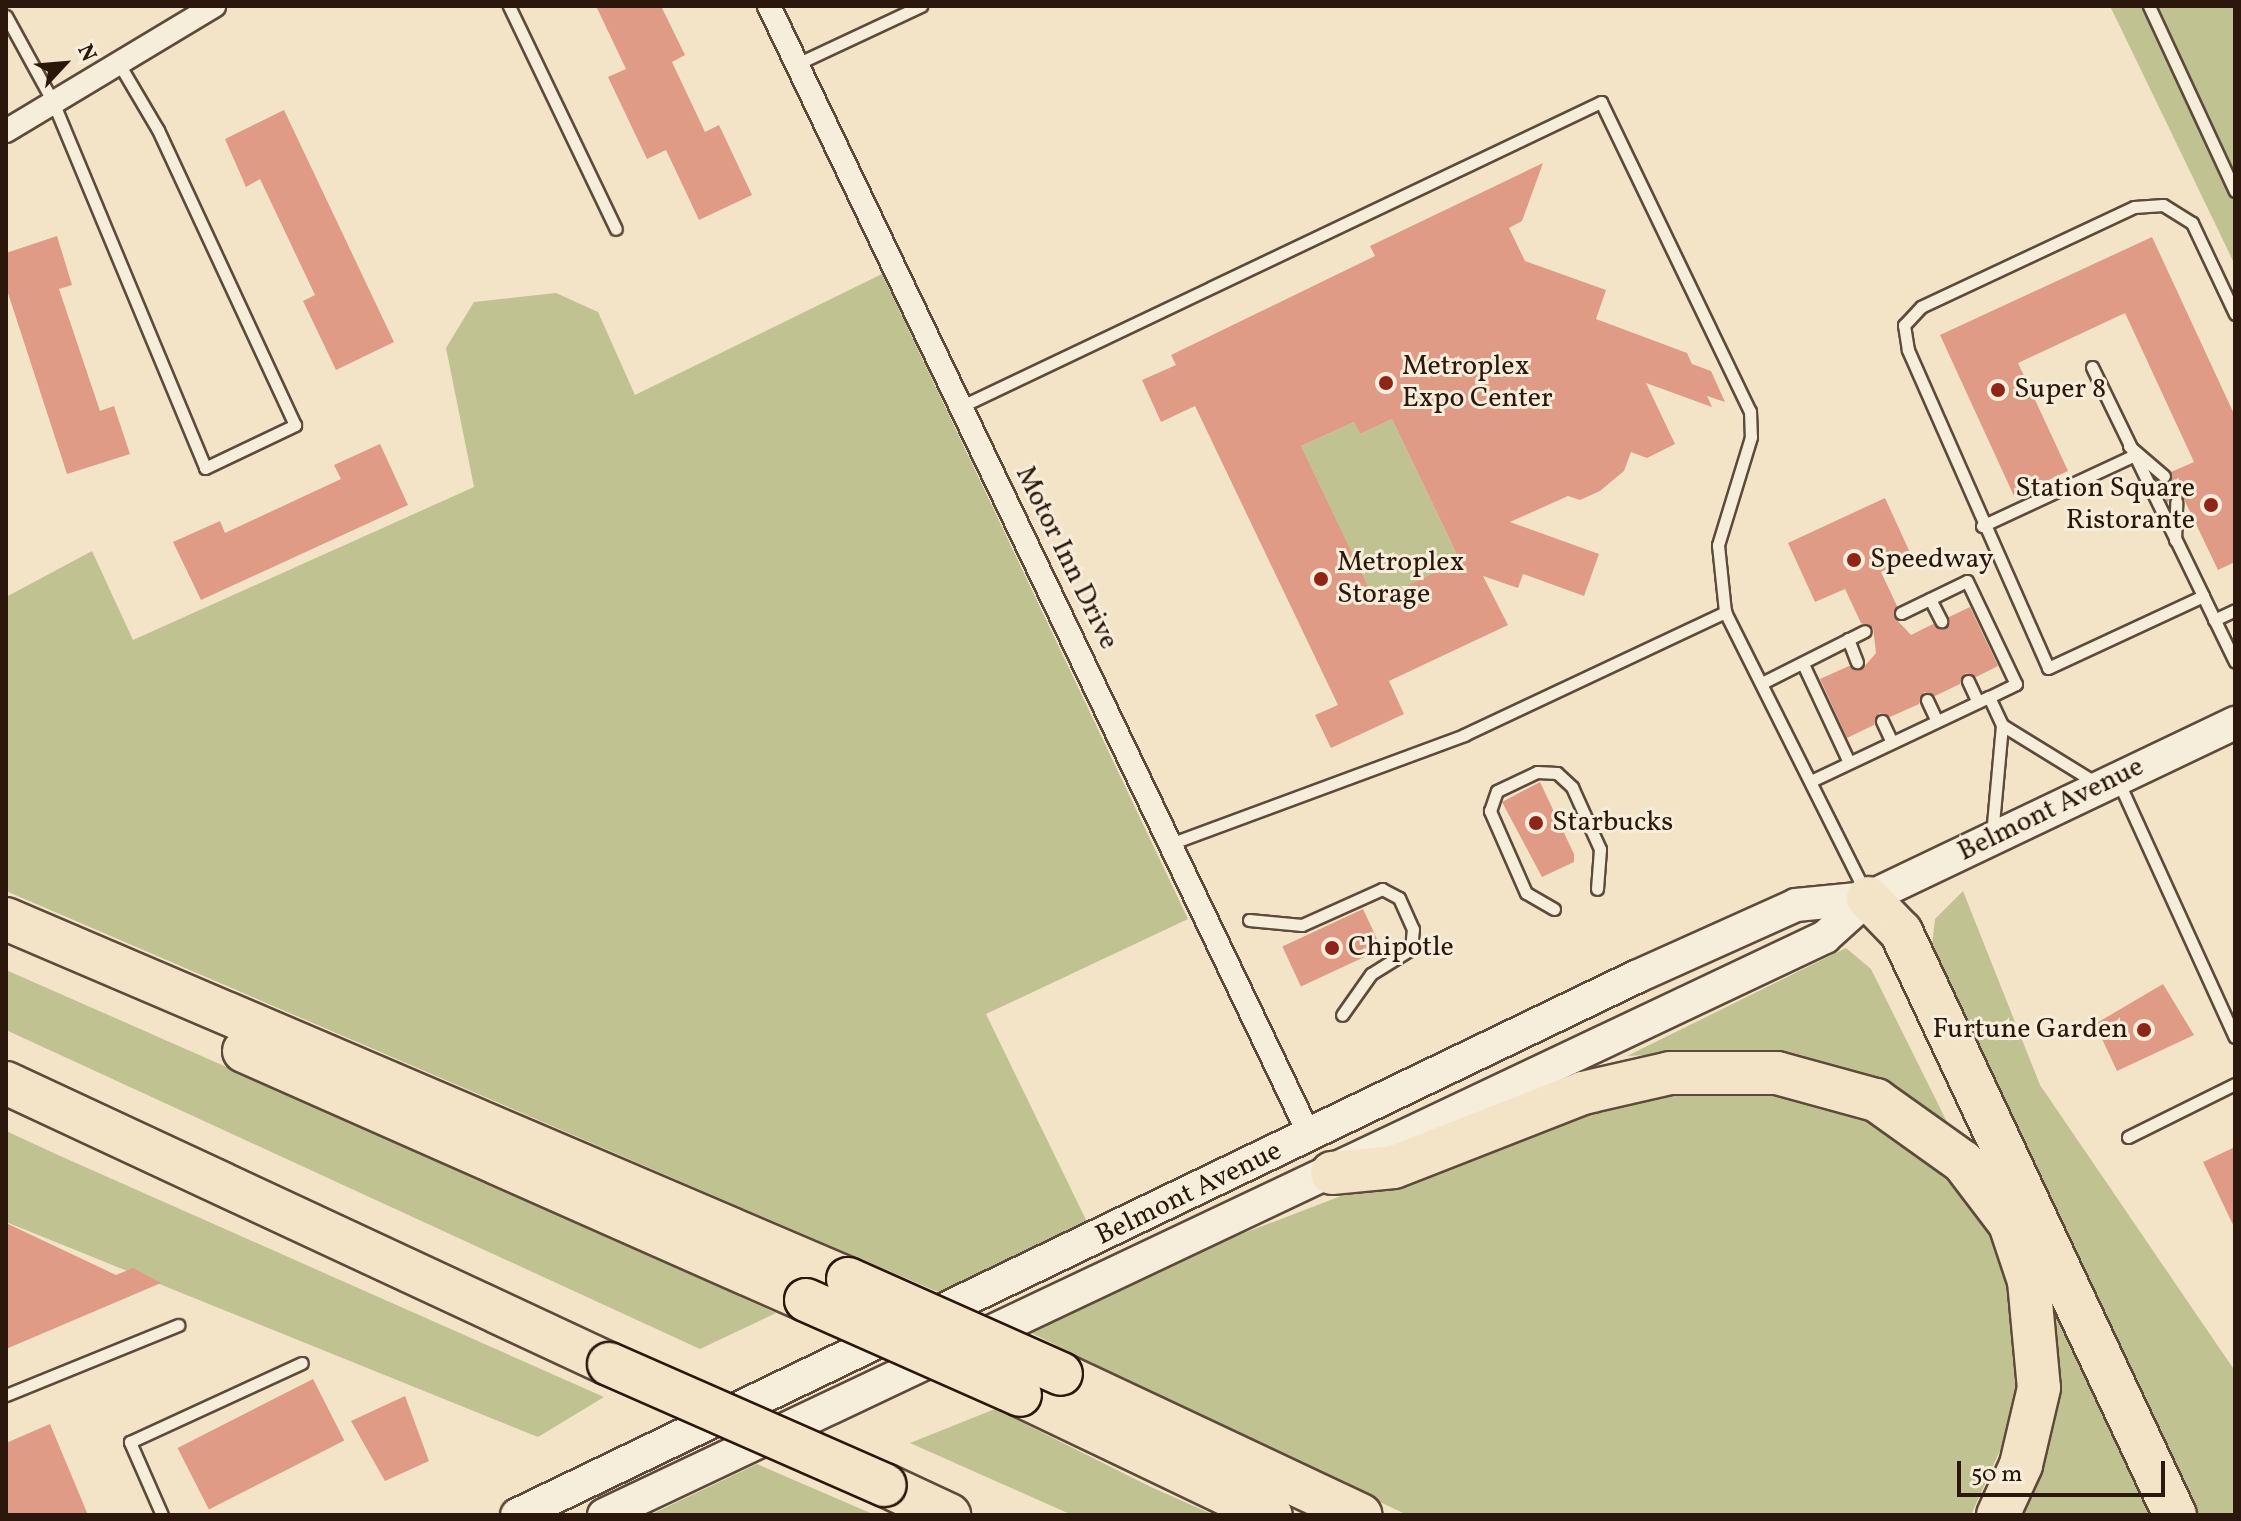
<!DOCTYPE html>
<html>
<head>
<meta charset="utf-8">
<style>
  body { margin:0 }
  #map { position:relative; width:2241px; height:1521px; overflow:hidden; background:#f3e4c7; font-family:Vollkorn,serif }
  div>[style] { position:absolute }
  .green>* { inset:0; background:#c0c292 }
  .building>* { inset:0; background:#df9b85; transform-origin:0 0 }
  .roads { filter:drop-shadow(2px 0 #5d4a3b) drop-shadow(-2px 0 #5d4a3b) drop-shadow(0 2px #5d4a3b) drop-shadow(0 -2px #5d4a3b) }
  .service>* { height:11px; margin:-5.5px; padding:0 5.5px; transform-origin:5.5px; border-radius:5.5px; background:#f7eddb }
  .minor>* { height:22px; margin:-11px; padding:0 11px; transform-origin:11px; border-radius:11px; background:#f7eddb }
  .secondary>* { height:32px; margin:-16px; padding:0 16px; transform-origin:16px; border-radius:16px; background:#f7eddb }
  .motorway>* { height:42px; margin:-21px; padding:0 21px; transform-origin:21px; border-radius:21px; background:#f3e4c7 }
  .bridges { filter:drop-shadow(2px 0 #2b170c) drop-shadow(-2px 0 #2b170c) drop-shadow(0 2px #2b170c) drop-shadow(0 -2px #2b170c) }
  .motorway-bridge>* { height:42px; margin:-21px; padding:0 21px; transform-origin:21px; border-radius:21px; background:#f3e4c7 }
  .dots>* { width:22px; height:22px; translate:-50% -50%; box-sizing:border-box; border:4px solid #f7eddb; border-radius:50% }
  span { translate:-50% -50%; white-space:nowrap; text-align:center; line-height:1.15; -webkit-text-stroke:6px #f7eddb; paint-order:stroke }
  .poi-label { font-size:28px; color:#2b170c }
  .left { translate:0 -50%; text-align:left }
  .right { translate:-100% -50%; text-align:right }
  .street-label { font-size:28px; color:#2b170c }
  .frame { position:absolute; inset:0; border:8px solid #2b170c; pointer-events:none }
  .north { position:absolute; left:24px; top:24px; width:80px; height:80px; -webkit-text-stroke:6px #f7eddb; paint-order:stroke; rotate:64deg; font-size:22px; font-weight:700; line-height:32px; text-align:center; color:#2b170c }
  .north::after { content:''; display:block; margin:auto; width:28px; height:36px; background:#2b170c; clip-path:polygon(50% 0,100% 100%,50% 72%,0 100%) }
  .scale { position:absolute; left:1957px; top:1461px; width:208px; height:36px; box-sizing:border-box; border:4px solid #2b170c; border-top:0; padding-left:10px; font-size:24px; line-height:28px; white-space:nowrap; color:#2b170c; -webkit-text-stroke:6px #f7eddb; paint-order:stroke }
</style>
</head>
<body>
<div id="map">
  <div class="green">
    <i style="clip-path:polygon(2110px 6px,2235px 6px,2235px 265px,2170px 130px)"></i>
    <i style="clip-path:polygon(882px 274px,1188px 919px,986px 1014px,1087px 1222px,938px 1292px,6px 891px,6px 597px,92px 551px,133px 640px,474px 487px,446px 348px,474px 302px,556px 293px,598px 312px,635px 395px)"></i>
    <i style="clip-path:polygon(1392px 419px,1460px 561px,1382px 617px,1301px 446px,1354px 422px,1360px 434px)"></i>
    <i style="clip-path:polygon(1963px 891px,2040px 1085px,2235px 1371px,2235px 1515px,2198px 1515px,1931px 954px,1935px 919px)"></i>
    <i style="clip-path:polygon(1846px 948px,1871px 969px,1953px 1134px,1909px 1100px,1852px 1071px,1713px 1052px,1627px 1056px)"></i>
    <i style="clip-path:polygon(6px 970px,395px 1141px,776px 1313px,700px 1349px,6px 1030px)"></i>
    <i style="clip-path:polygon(1678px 1087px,1804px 1093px,1856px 1112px,1907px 1140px,1984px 1219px,2007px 1275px,2021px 1368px,2011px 1426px,1971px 1515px,1407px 1515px,1031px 1333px,1213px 1245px,1518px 1128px)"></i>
    <i style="clip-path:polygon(6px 1131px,58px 1155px,604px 1397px,538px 1437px,6px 1222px)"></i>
    <i style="clip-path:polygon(2061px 1295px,2163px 1515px,2013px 1515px,2049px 1302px)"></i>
    <i style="clip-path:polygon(995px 1409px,1151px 1487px,1214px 1515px,1072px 1515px,910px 1443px)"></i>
    <i style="clip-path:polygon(757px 1464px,875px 1515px,650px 1515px)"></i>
  </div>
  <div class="building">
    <i style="clip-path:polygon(596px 6px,661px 6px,685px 55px,672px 62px,705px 132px,719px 125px,752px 195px,699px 220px,666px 150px,647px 159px,608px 77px,626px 69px)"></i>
    <i style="clip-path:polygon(284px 110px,394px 342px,336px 370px,303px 301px,315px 295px,260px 179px,246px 187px,225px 139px)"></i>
    <i style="clip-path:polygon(evenodd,1543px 163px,1522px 221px,1509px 228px,1525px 261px,1606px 290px,1596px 319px,1687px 353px,1692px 364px,1711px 371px,1725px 402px,1707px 396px,1712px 407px,1646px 383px,1675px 444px,1647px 458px,1631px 452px,1624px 471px,1600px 491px,1580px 500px,1568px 496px,1510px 522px,1599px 554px,1584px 596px,1523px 574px,1518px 588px,1483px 576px,1508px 625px,1389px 681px,1404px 714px,1331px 748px,1315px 715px,1338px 705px,1195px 406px,1161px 422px,1142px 380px,1176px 365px,1171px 355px,1375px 256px,1370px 246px,1543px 163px,1392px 419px,1460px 561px,1375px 601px,1301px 446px,1354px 422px,1360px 434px,1392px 419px)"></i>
    <i style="clip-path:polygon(57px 236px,72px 285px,59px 289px,100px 411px,114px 406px,130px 454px,67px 474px,6px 287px,6px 253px)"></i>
    <i style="clip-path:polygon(2152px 237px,2235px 416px,2235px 562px,2218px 570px,2183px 497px,2173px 494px,2167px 503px,2157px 481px,2168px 484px,2171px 472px,2194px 462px,2125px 313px,2018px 363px,2068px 471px,2014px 496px,1940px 335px)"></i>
    <i style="clip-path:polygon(380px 444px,408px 505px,201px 600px,173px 542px,220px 521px,225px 533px,341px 479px,334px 465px)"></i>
    <i style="clip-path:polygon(1885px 498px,1912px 557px,1881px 572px,1897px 606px,1894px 617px,1911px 635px,1933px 624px,1944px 629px,1949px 617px,1970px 607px,1998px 666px,1976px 677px,1965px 673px,1960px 684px,1935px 696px,1924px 692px,1919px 704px,1890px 717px,1879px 713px,1874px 725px,1847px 738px,1820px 679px,1849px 666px,1863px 668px,1876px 653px,1873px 628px,1861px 623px,1845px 589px,1815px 602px,1788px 543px)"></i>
    <i style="clip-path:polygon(1540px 782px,1574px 854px,1574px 862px,1542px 877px,1502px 802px)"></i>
    <i style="left:1363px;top:909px;width:44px;height:89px;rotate:65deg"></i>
    <i style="clip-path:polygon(2163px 984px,2194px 1035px,2117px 1071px,2095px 1024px)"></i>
    <i style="clip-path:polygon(2235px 1147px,2235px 1229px,2203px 1162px)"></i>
    <i style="clip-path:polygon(6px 1223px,116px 1275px,133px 1268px,161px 1283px,6px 1349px)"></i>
    <i style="left:313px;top:1379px;width:69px;height:152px;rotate:63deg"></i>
    <i style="clip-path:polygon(405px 1396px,429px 1461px,385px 1481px,351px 1421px)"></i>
    <i style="clip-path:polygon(50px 1424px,88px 1515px,6px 1515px,6px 1443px)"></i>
  </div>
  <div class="roads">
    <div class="service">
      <i style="left:509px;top:6px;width:247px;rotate:64.4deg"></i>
      <i style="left:2149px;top:6px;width:204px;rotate:65.1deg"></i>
      <i style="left:6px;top:16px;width:98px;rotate:61.3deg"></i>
      <i style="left:53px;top:102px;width:396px;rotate:67.4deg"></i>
      <i style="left:205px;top:468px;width:100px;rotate:-25.5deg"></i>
      <i style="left:295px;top:425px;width:325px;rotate:-114.9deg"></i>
      <i style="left:158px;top:130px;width:79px;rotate:-120.5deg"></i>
      <i style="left:797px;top:64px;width:137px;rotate:-25.1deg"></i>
      <i style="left:2235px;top:314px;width:101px;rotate:-115.3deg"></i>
      <i style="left:2192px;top:223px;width:34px;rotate:-148deg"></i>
      <i style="left:2163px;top:205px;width:29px;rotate:176deg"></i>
      <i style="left:2134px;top:207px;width:235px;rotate:154.9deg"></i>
      <i style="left:1921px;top:307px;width:25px;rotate:133deg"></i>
      <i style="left:1904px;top:325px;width:25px;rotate:81deg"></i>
      <i style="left:1908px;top:350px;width:347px;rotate:66.2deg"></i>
      <i style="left:2048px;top:668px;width:171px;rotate:-24.9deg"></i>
      <i style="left:2203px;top:596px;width:73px;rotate:64.1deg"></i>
      <i style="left:2092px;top:367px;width:254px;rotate:64.1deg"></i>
      <i style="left:960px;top:407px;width:710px;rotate:-25.45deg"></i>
      <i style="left:1601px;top:102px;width:343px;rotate:64.3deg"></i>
      <i style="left:1750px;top:411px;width:26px;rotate:88deg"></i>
      <i style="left:1751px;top:437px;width:113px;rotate:107deg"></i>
      <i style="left:1718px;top:545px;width:67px;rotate:84deg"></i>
      <i style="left:1725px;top:612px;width:311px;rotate:63.4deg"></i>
      <i style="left:2129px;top:446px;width:46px;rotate:40.6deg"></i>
      <i style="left:1982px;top:526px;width:166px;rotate:-24.9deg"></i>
      <i style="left:2175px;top:540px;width:38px;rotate:-88deg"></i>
      <i style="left:1930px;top:599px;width:25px;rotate:63deg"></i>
      <i style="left:1901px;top:613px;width:73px;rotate:-25.9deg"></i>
      <i style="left:1967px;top:581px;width:114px;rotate:64.6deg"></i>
      <i style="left:2016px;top:684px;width:30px;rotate:154deg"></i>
      <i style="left:2214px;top:620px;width:23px;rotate:-25deg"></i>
      <i style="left:1848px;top:639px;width:25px;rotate:69deg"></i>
      <i style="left:1803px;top:664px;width:108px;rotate:64.9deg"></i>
      <i style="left:1968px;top:681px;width:23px;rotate:65deg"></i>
      <i style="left:1762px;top:683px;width:115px;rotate:-26.8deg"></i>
      <i style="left:1927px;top:700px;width:23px;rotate:65deg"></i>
      <i style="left:1882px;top:721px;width:23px;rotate:65deg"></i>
      <i style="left:2002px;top:725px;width:113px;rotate:31.6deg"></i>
      <i style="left:1811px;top:781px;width:197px;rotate:-25.3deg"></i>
      <i style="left:1989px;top:697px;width:31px;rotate:65deg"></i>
      <i style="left:2002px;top:725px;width:109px;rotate:95.2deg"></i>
      <i style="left:2119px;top:783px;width:279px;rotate:65.5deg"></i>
      <i style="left:1170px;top:844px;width:314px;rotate:-20.3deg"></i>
      <i style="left:1464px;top:735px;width:289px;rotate:-25.2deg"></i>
      <i style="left:1554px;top:909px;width:32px;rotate:-150deg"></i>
      <i style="left:1526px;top:893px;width:90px;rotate:-113.7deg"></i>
      <i style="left:1490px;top:811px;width:21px;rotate:-71deg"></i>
      <i style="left:1497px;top:791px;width:44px;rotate:-25.4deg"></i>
      <i style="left:1537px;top:772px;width:20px;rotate:3deg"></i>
      <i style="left:1557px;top:773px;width:21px;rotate:43deg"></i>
      <i style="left:1572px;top:787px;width:68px;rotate:65.7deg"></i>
      <i style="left:1600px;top:849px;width:40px;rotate:94.3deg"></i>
      <i style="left:1249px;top:920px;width:53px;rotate:5.4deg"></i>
      <i style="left:1302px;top:925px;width:88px;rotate:-24.2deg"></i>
      <i style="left:1382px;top:889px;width:19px;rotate:28deg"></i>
      <i style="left:1399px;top:898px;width:34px;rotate:66deg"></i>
      <i style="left:1413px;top:929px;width:20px;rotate:96deg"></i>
      <i style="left:1411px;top:949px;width:47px;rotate:148deg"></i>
      <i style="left:1371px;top:974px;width:50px;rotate:125.3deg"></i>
      <i style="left:2128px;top:1137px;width:119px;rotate:-26.4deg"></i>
      <i style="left:6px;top:1395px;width:186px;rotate:-22.1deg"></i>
      <i style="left:162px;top:1515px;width:80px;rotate:-113.7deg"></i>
      <i style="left:130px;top:1442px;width:189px;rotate:-24.7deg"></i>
    </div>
    <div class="minor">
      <i style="left:769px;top:6px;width:1253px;rotate:64.42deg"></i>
      <i style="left:6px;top:131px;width:243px;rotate:-31deg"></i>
    </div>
    <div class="secondary">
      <i style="left:517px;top:1515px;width:1242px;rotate:-25.68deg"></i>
      <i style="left:1636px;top:977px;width:175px;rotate:-24.2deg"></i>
      <i style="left:1796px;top:905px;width:72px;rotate:-5.6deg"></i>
      <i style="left:604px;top:1515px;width:1351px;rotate:-25.33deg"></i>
      <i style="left:1825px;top:937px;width:58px;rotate:-42.2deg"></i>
      <i style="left:1868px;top:898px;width:407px;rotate:-25.5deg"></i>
    </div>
    <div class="motorway">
      <i style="left:1868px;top:898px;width:47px;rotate:45.9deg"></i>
      <i style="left:1901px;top:932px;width:644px;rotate:64.83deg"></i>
      <i style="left:6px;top:919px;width:916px;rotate:23.15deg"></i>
      <i style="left:244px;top:1051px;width:615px;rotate:23.9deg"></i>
      <i style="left:6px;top:1083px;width:665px;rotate:24.99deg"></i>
      <i style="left:1332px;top:1173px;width:62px;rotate:-5.5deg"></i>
      <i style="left:1394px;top:1167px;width:203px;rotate:-21.4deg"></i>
      <i style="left:1583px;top:1093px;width:89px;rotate:-12.9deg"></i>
      <i style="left:1670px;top:1073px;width:107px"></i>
      <i style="left:1777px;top:1073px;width:103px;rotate:15.3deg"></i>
      <i style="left:1876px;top:1100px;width:107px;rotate:35.5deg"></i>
      <i style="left:1963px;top:1162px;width:78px;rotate:52.8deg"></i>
      <i style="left:2010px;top:1224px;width:60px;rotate:71.6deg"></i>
      <i style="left:2029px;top:1281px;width:107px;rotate:84.7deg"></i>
      <i style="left:2039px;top:1388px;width:79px;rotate:103.2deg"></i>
      <i style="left:2021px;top:1465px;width:55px;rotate:114.7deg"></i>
      <i style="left:1061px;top:1374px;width:331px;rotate:25.2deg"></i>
      <i style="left:1020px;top:1395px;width:278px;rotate:25.6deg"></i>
      <i style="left:885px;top:1485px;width:71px;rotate:25.1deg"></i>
    </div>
  </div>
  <div class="bridges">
    <div class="motorway-bridge">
      <i style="left:848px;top:1279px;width:233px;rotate:24deg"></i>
      <i style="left:806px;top:1300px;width:234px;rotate:23.9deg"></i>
      <i style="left:609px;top:1364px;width:301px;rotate:23.7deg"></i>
    </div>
  </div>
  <div class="dots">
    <i style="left:1386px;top:383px;background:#8f2418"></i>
    <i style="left:1998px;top:390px;background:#8f2418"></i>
    <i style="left:2211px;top:505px;background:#8f2418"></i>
    <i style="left:1854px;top:560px;background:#8f2418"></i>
    <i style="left:1321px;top:579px;background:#8f2418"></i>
    <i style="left:1536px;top:823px;background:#8f2418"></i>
    <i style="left:1332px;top:948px;background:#8f2418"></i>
    <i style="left:2144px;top:1030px;background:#8f2418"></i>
  </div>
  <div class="poi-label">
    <span class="left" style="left:1402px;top:383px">Metroplex<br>Expo Center</span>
    <span class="left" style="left:2014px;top:390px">Super 8</span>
    <span class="right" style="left:2195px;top:505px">Station Square<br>Ristorante</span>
    <span class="left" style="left:1870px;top:560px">Speedway</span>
    <span class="left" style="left:1337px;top:579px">Metroplex<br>Storage</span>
    <span class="left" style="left:1552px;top:823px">Starbucks</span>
    <span class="left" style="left:1348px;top:948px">Chipotle</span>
    <span class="right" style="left:2128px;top:1030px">Furtune Garden</span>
  </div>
  <div class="street-label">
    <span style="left:1066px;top:558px;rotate:64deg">Motor Inn Drive</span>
    <span style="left:2051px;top:810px;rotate:-26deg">Belmont Avenue</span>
    <span style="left:1189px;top:1194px;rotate:-26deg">Belmont Avenue</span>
  </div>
  <div class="frame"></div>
  <div class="north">N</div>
  <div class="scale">50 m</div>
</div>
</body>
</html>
